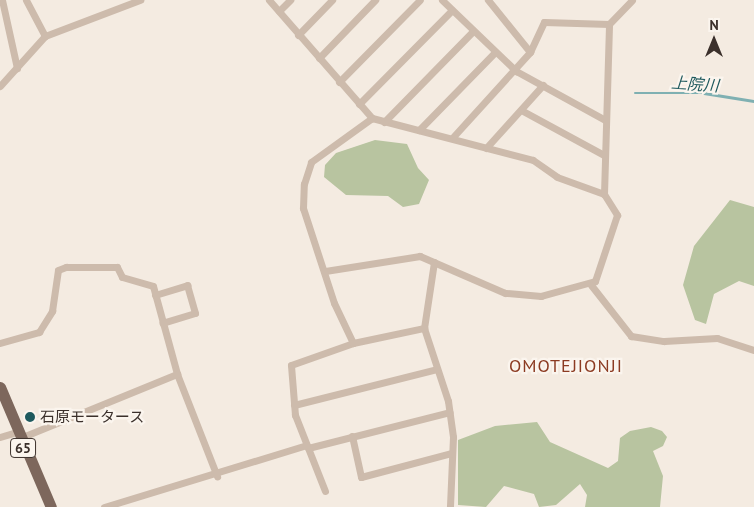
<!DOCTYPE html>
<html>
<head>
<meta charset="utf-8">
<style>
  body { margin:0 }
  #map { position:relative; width:754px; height:507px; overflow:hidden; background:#f4ebe1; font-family:"PT Sans","Noto Sans JP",sans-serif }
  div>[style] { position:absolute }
  .green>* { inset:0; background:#b8c4a0 }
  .stream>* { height:2.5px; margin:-1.25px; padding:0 1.25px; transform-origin:1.25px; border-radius:1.25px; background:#7fb0b2 }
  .street>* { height:7px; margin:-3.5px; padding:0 3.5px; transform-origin:3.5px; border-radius:3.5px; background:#cdbbac }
  .primary>* { height:11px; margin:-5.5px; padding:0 5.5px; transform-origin:5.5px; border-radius:5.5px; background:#7d675c }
  .dots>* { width:14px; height:14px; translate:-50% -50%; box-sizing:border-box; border:2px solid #fbf5ee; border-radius:50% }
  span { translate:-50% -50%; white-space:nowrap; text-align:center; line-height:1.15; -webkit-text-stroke:4.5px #fbf5ee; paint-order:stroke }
  .shield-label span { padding:1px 4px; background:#fbf5ee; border:1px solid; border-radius:4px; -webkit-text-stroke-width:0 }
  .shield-label { font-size:14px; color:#3b302b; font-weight:700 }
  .poi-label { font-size:15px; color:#3b302b }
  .left { translate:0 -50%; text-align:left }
  .water-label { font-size:16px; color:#1f5a5e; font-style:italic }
  .quarter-label { font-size:18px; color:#8c3b22; letter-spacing:1px }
  .north { position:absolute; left:689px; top:15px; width:50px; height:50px; -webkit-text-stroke:4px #fbf5ee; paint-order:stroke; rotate:0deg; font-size:14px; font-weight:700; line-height:20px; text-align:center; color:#3b302b }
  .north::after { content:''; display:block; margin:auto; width:18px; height:22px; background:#3b302b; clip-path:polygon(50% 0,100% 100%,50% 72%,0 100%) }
</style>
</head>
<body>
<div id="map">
  <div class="green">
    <i style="clip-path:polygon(375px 140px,407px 144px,418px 168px,429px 180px,419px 204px,403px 207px,388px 196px,346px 195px,324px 177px,325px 165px,336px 153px)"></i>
    <i style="clip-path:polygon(730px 200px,754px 207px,754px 286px,739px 281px,714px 294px,706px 324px,695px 320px,683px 285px,694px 246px)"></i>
    <i style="clip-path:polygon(537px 422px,550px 442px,608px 468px,618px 461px,620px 438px,630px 431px,651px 427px,662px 431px,667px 437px,663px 446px,653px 451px,663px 476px,660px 507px,585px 507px,587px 495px,580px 484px,556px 505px,539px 507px,534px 494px,504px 486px,486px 507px,458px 505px,458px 440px,495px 426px)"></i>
  </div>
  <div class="stream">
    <i style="left:635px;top:93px;width:69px"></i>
    <i style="left:704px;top:93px;width:51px;rotate:9.1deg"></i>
  </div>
  <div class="street">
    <i style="left:2px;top:0;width:70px;rotate:77.6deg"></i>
    <i style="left:26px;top:0;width:41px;rotate:62.2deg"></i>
    <i style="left:269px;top:0;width:157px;rotate:48.9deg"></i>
    <i style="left:372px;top:118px;width:166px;rotate:14.6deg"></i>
    <i style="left:533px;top:160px;width:29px;rotate:35deg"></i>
    <i style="left:557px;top:177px;width:50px;rotate:19.9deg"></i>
    <i style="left:604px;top:194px;width:25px;rotate:58deg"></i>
    <i style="left:617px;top:215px;width:70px;rotate:108.4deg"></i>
    <i style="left:595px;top:281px;width:56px;rotate:164.5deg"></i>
    <i style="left:541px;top:296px;width:36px;rotate:-175deg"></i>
    <i style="left:505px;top:293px;width:93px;rotate:-156.5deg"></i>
    <i style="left:420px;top:256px;width:96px;rotate:171deg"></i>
    <i style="left:442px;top:0;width:103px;rotate:43.8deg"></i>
    <i style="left:516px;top:71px;width:102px;rotate:28.8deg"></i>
    <i style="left:279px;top:11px;width:16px;rotate:-45deg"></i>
    <i style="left:298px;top:35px;width:49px;rotate:-45.8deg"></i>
    <i style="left:530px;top:52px;width:33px;rotate:-65deg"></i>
    <i style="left:544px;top:22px;width:65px;rotate:1.8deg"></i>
    <i style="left:319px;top:58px;width:81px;rotate:-46deg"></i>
    <i style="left:339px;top:82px;width:115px;rotate:-45.4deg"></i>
    <i style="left:0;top:86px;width:67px;rotate:-48deg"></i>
    <i style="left:45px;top:36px;width:102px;rotate:-20.8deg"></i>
    <i style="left:359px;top:104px;width:132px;rotate:-45.3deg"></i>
    <i style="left:521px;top:110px;width:94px;rotate:28.5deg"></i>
    <i style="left:384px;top:122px;width:127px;rotate:-45.6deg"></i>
    <i style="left:419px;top:130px;width:109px;rotate:-45.7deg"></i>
    <i style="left:453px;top:137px;width:115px;rotate:-47.8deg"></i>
    <i style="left:530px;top:52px;width:67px;rotate:-128.9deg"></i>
    <i style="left:486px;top:148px;width:85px;rotate:-47.9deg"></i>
    <i style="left:604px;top:194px;width:170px;rotate:-88.3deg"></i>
    <i style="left:609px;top:24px;width:33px;rotate:-46deg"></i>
    <i style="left:434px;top:262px;width:67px;rotate:98.6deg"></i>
    <i style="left:424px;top:328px;width:77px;rotate:71.8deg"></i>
    <i style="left:448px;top:401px;width:36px;rotate:82deg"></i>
    <i style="left:453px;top:437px;width:70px;rotate:92.5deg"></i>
    <i style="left:591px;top:285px;width:65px;rotate:51.9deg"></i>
    <i style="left:631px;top:336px;width:33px;rotate:9deg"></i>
    <i style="left:664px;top:341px;width:53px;rotate:-3.2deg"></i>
    <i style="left:717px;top:338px;width:39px;rotate:18deg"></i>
    <i style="left:155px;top:295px;width:34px;rotate:-17deg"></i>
    <i style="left:187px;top:285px;width:29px;rotate:74deg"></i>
    <i style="left:195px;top:313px;width:34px;rotate:163deg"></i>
    <i style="left:0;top:343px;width:41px;rotate:-15.8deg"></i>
    <i style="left:39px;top:332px;width:25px;rotate:-58deg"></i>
    <i style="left:52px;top:311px;width:41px;rotate:-81.7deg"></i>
    <i style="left:58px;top:270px;width:9px;rotate:-21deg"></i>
    <i style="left:66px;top:267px;width:51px"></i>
    <i style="left:117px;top:267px;width:11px;rotate:63deg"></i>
    <i style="left:122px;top:277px;width:32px;rotate:16deg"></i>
    <i style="left:153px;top:286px;width:91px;rotate:74.7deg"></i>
    <i style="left:177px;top:374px;width:110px;rotate:68.6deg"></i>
    <i style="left:353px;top:343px;width:44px;rotate:-115.4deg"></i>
    <i style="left:334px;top:303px;width:100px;rotate:-108.1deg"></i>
    <i style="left:303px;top:208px;width:24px;rotate:-88deg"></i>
    <i style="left:304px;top:184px;width:23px;rotate:-72deg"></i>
    <i style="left:311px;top:162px;width:75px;rotate:-35.8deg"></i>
    <i style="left:294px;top:405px;width:147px;rotate:-14.1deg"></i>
    <i style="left:352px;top:436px;width:42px;rotate:77.6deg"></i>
    <i style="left:361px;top:477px;width:94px;rotate:-14.8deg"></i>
    <i style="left:0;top:437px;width:17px;rotate:-17deg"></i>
    <i style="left:20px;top:438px;width:170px;rotate:-22.2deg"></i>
    <i style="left:308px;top:448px;width:146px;rotate:-14.2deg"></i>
    <i style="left:325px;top:491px;width:82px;rotate:-111.5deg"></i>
    <i style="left:295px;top:415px;width:50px;rotate:-94.6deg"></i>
    <i style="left:291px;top:365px;width:66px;rotate:-19.5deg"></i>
    <i style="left:353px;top:343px;width:73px;rotate:-11.9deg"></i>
    <i style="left:104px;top:507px;width:212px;rotate:-17deg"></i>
  </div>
  <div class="primary">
    <i style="left:0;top:387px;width:130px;rotate:67deg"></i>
  </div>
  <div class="dots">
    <i style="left:30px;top:417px;background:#1f5a5e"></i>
  </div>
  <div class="shield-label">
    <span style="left:23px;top:448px">65</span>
  </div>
  <div class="poi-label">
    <span class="left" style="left:40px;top:417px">石原モータース</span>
  </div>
  <div class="water-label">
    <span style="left:695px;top:84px;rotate:4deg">上院川</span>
  </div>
  <div class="quarter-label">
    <span style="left:566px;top:366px">OMOTEJIONJI</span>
  </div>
  <div class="north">N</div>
</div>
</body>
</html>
